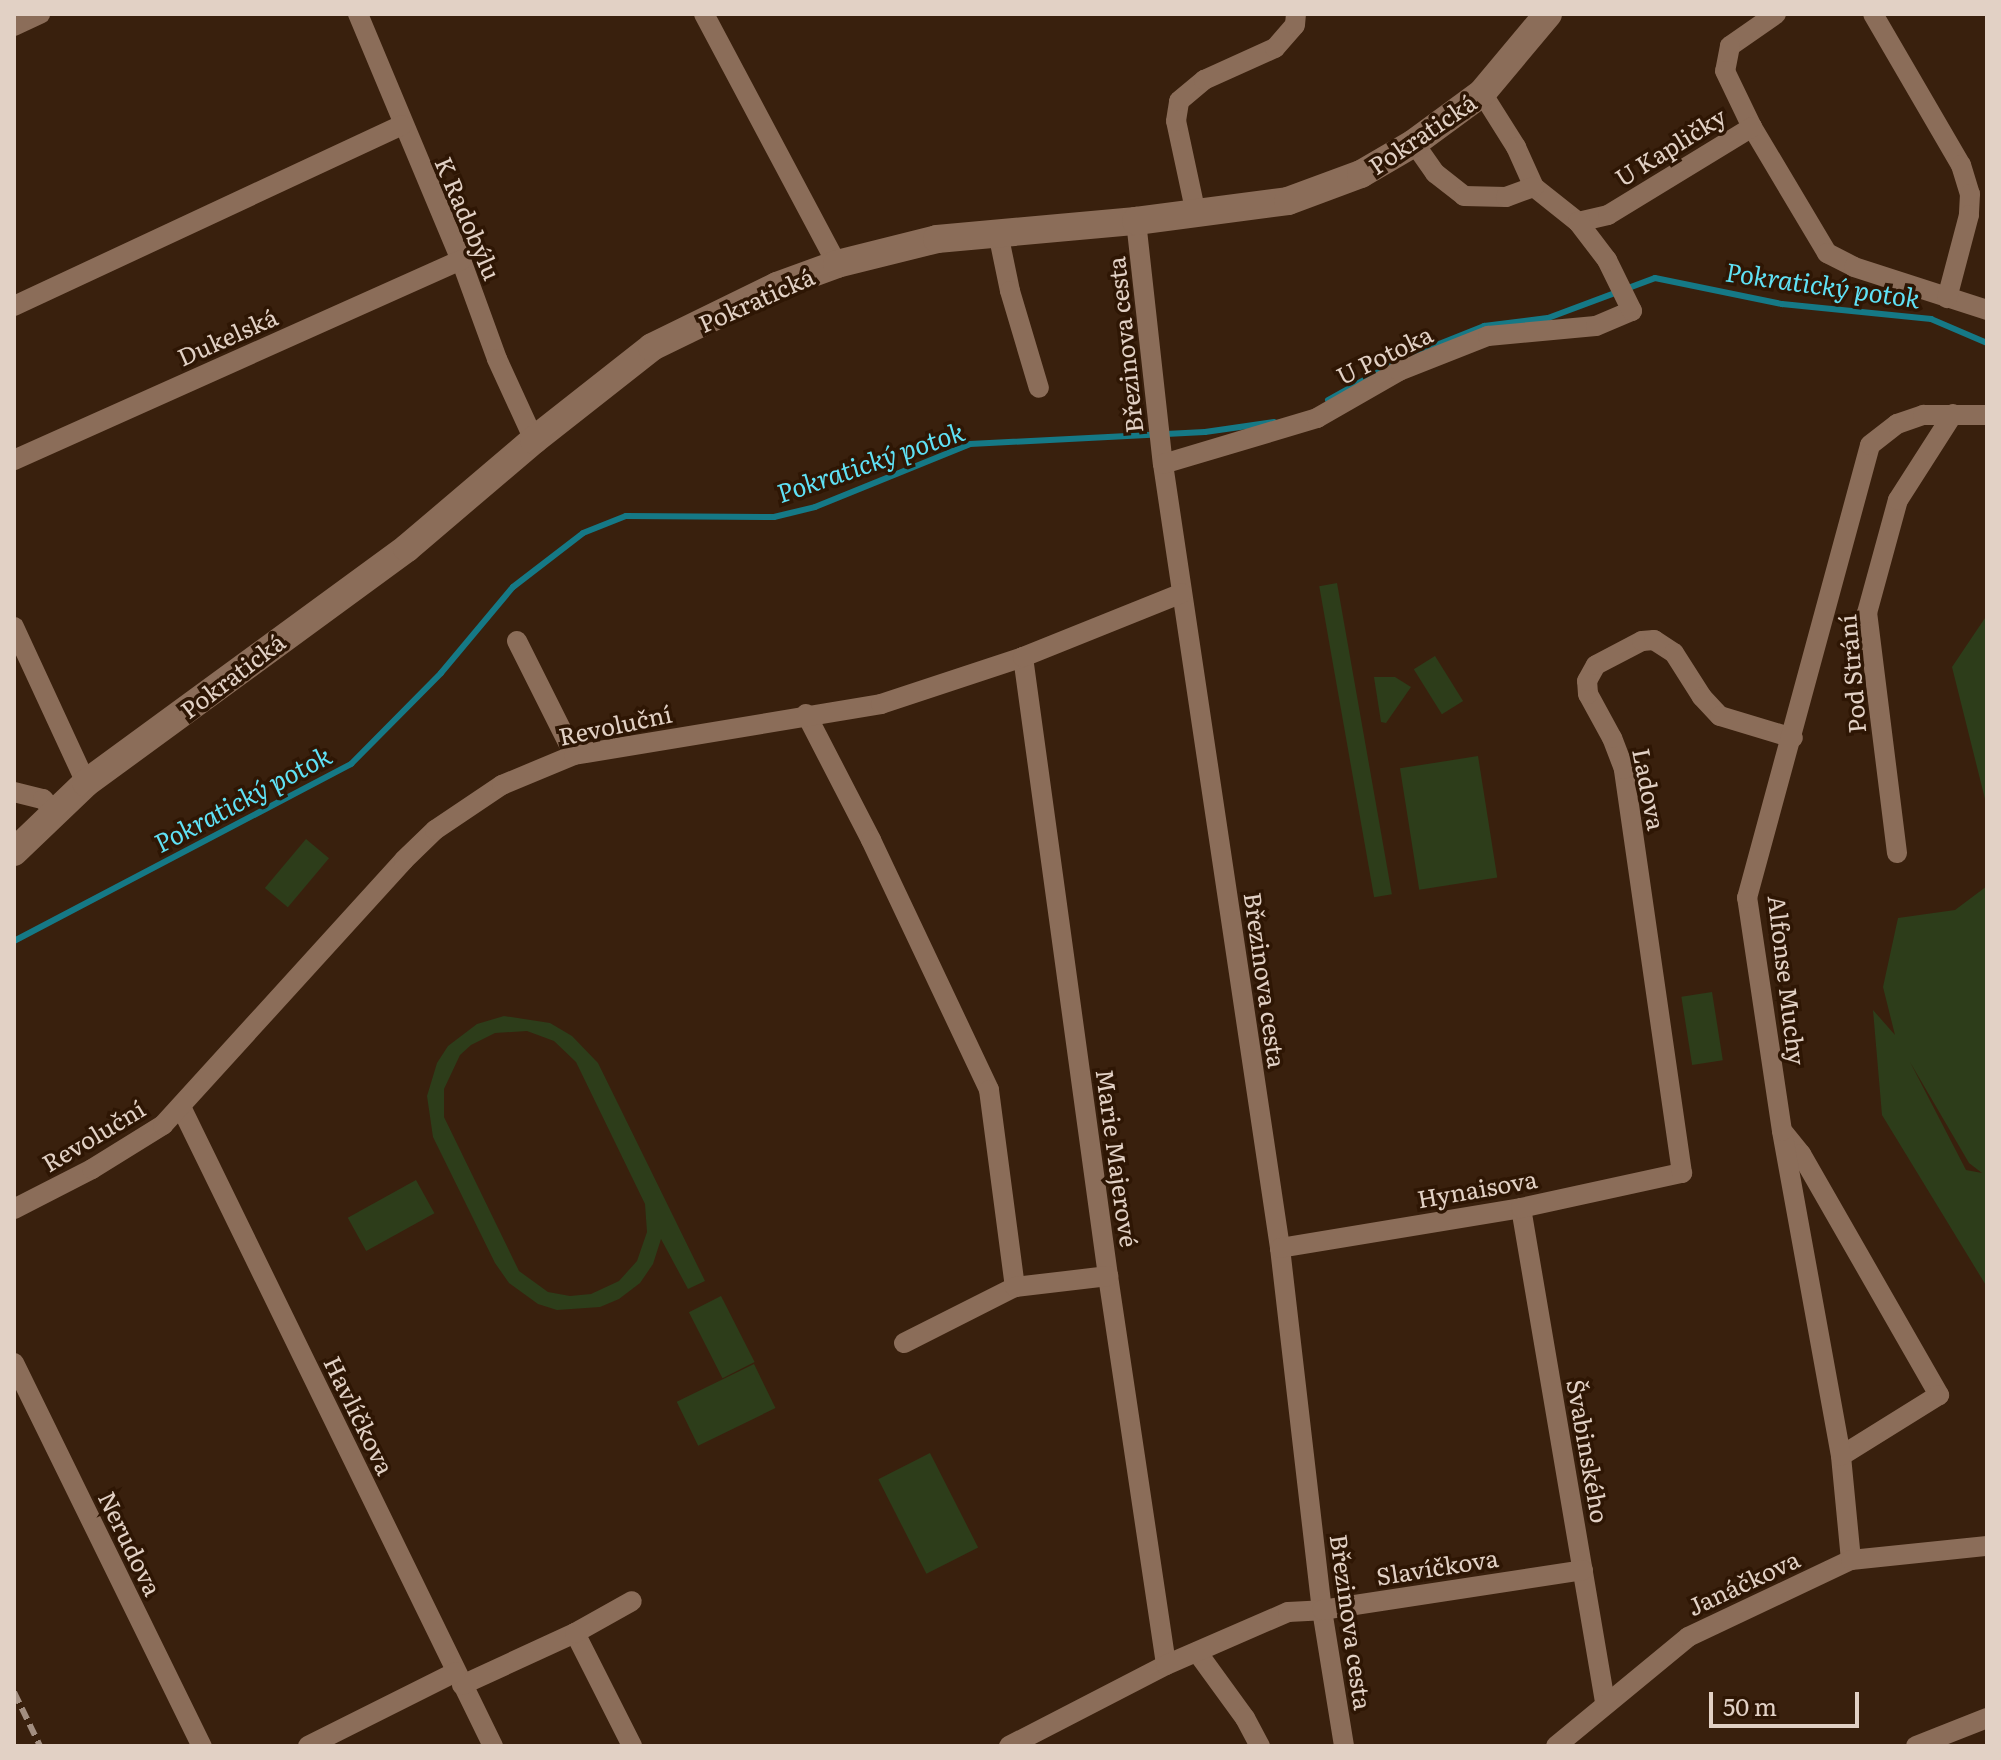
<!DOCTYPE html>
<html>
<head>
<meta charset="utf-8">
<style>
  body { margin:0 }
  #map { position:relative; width:2001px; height:1760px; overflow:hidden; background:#39200d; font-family:Literata,serif }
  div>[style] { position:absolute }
  .green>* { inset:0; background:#2d3d1a; transform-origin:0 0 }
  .stream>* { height:6px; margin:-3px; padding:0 3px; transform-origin:3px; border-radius:3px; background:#157986 }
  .street>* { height:20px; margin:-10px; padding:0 10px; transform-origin:10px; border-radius:10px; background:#8b6d59 }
  .secondary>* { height:28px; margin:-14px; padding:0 14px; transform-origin:14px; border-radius:14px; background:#8b6d59 }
  .rail>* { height:6px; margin-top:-3px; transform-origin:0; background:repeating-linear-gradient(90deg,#a28e80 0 12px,transparent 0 18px) }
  span { translate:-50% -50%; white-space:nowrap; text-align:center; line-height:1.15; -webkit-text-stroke:7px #2e1604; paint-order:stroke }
  .street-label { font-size:24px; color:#e2d1c5 }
  .water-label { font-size:26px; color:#5fe1f5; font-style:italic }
  .frame { position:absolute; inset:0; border:16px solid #e2d1c5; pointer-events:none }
  .scale { position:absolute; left:1709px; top:1692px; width:150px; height:36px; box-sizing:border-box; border:4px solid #e2d1c5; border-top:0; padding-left:10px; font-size:24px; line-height:28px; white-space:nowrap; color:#e2d1c5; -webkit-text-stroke:6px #2e1604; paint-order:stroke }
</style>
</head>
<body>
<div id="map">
  <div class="green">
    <i style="left:1337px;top:583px;width:316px;height:18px;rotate:80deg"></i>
    <i style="clip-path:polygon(1987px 615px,1987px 838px,1985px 799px,1952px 667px)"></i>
    <i style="left:1435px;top:656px;width:53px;height:25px;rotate:58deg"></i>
    <i style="clip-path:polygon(1395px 677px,1411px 687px,1386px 723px,1381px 722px,1374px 677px)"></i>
    <i style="left:1478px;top:756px;width:123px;height:79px;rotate:81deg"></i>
    <i style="left:306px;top:839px;width:30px;height:64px;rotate:40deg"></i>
    <i style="clip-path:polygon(evenodd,1987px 886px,1987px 1287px,1882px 1115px,1873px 1010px,1895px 1035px,1883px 987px,1898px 918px,1955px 910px,1987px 886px,1910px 1062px,1969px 1163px,1982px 1173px,1966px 1170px,1910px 1062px)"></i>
    <i style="left:1712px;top:992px;width:69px;height:31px;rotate:81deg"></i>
    <i style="clip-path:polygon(evenodd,504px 1016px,550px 1023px,572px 1036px,598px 1063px,705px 1281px,688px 1289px,661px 1239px,653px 1264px,640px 1283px,619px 1299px,600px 1307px,557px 1310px,538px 1304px,509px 1283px,495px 1263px,433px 1137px,427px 1096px,437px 1063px,448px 1046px,477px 1024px,504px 1016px,527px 1031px,554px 1041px,576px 1062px,645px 1204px,647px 1232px,637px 1261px,619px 1281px,591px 1294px,570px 1296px,548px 1292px,519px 1271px,444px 1117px,444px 1089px,460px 1055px,471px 1045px,495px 1033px,527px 1031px)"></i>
    <i style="left:416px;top:1180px;width:38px;height:78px;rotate:61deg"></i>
    <i style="left:721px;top:1296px;width:74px;height:36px;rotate:63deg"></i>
    <i style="left:754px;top:1364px;width:49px;height:86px;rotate:64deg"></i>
    <i style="left:930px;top:1453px;width:106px;height:58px;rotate:63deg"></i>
  </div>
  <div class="stream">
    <i style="left:1409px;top:356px;width:81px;rotate:-21.8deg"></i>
    <i style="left:1484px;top:326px;width:64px;rotate:-7.1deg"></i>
    <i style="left:1548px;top:318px;width:114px;rotate:-20.5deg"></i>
    <i style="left:1655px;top:278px;width:130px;rotate:11.6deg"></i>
    <i style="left:1782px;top:304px;width:150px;rotate:5.7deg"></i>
    <i style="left:1931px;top:319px;width:61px;rotate:23.2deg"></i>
    <i style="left:1328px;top:400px;width:80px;rotate:-29.1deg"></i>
    <i style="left:14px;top:941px;width:381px;rotate:-27.7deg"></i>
    <i style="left:351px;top:764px;width:128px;rotate:-45.3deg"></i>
    <i style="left:441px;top:673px;width:112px;rotate:-50.1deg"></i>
    <i style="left:513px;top:587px;width:88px;rotate:-37.6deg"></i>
    <i style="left:583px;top:533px;width:46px;rotate:-21.6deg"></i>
    <i style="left:626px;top:516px;width:148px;rotate:0.4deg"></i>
    <i style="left:774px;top:517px;width:42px;rotate:-13.7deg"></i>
    <i style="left:815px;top:507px;width:167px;rotate:-22.1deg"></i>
    <i style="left:970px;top:444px;width:235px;rotate:-2.9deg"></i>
    <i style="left:1205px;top:432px;width:70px;rotate:-8.2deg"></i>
  </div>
  <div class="street">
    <i style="left:358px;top:14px;width:267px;rotate:67.3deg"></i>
    <i style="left:461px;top:260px;width:105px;rotate:70deg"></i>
    <i style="left:497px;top:359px;width:89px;rotate:65.4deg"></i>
    <i style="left:704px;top:14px;width:283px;rotate:62deg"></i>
    <i style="left:1776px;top:14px;width:56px;rotate:145.2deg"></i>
    <i style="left:1730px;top:46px;width:25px;rotate:101deg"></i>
    <i style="left:1725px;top:71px;width:62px;rotate:64.3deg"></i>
    <i style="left:1752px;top:127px;width:147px;rotate:59.2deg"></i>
    <i style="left:1827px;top:253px;width:30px;rotate:27deg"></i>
    <i style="left:1854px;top:267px;width:140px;rotate:17.9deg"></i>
    <i style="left:1873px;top:14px;width:175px;rotate:59.8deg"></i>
    <i style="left:1961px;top:165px;width:30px;rotate:73deg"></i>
    <i style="left:1970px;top:194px;width:21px;rotate:93deg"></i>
    <i style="left:1969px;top:215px;width:86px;rotate:104.8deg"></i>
    <i style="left:14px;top:26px;width:29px;rotate:-25deg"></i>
    <i style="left:1482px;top:93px;width:64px;rotate:57.8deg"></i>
    <i style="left:1516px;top:147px;width:44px;rotate:65.8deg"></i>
    <i style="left:1534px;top:187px;width:56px;rotate:38.5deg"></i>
    <i style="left:1578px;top:222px;width:31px;rotate:-13deg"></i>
    <i style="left:1608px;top:215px;width:169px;rotate:-31.4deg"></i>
    <i style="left:1414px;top:143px;width:37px;rotate:55deg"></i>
    <i style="left:1435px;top:173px;width:37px;rotate:38deg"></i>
    <i style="left:1464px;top:196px;width:42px;rotate:1.4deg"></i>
    <i style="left:1506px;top:197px;width:30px;rotate:-20deg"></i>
    <i style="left:1196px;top:214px;width:95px;rotate:-102.1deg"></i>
    <i style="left:1176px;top:121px;width:20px;rotate:-81deg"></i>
    <i style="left:1179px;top:101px;width:33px;rotate:-40deg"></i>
    <i style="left:1204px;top:80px;width:78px;rotate:-24.3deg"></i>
    <i style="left:1275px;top:48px;width:30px;rotate:-49deg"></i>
    <i style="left:1295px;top:25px;width:11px;rotate:-85deg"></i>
    <i style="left:1136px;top:221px;width:244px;rotate:83.7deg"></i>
    <i style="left:1163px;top:464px;width:793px;rotate:81.51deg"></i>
    <i style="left:1280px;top:1248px;width:364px;rotate:83.4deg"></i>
    <i style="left:1322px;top:1610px;width:138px;rotate:80.8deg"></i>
    <i style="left:998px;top:233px;width:59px;rotate:78.3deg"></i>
    <i style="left:1010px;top:291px;width:101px;rotate:73.4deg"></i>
    <i style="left:14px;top:306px;width:428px;rotate:-25deg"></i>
    <i style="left:14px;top:460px;width:490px;rotate:-24.1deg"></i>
    <i style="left:1163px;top:464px;width:161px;rotate:-16.6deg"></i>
    <i style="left:1317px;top:418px;width:95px;rotate:-29.8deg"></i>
    <i style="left:1399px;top:371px;width:96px;rotate:-21.5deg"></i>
    <i style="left:1488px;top:336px;width:108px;rotate:-5.3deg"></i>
    <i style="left:1596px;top:326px;width:39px;rotate:-23deg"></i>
    <i style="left:1632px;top:311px;width:57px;rotate:-116.1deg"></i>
    <i style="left:1607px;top:260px;width:48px;rotate:-127.3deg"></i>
    <i style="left:14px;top:627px;width:172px;rotate:65.2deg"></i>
    <i style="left:517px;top:641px;width:127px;rotate:63.4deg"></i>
    <i style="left:1023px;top:657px;width:625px;rotate:82.18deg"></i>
    <i style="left:1108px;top:1276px;width:393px;rotate:81.5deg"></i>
    <i style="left:806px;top:714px;width:142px;rotate:62.7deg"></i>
    <i style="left:871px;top:840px;width:276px;rotate:64.7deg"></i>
    <i style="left:989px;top:1090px;width:199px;rotate:82.5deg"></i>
    <i style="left:14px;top:792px;width:30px;rotate:14deg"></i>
    <i style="left:43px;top:799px;width:16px;rotate:47deg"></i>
    <i style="left:1897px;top:853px;width:242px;rotate:-97.1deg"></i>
    <i style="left:1867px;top:613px;width:117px;rotate:-74.7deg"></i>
    <i style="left:1898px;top:500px;width:102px;rotate:-57.4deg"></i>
    <i style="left:181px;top:1107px;width:711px;rotate:63.98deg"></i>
    <i style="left:1784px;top:1133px;width:27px;rotate:51deg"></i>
    <i style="left:1801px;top:1154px;width:278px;rotate:60.2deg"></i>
    <i style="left:1939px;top:1395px;width:115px;rotate:148.1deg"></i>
    <i style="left:1521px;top:1208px;width:501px;rotate:80.35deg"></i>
    <i style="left:14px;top:1209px;width:88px;rotate:-27.1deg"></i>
    <i style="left:92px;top:1169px;width:84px;rotate:-31.8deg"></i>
    <i style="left:163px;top:1125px;width:358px;rotate:-47.7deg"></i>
    <i style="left:404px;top:860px;width:43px;rotate:-44.1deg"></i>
    <i style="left:435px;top:830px;width:81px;rotate:-33.9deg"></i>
    <i style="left:502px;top:785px;width:78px;rotate:-22.6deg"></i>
    <i style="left:574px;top:755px;width:311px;rotate:-9.4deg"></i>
    <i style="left:881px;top:704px;width:150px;rotate:-18.3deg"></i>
    <i style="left:1023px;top:657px;width:171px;rotate:-21.9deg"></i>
    <i style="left:1280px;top:1248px;width:244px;rotate:-9.4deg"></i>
    <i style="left:1521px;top:1208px;width:165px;rotate:-12.3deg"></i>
    <i style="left:1682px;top:1173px;width:408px;rotate:-98.2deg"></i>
    <i style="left:1624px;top:769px;width:33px;rotate:-111deg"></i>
    <i style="left:1612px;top:738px;width:50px;rotate:-118.6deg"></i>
    <i style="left:1588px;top:694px;width:13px;rotate:-94deg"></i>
    <i style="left:1587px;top:681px;width:18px;rotate:-61deg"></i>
    <i style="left:1596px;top:665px;width:52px;rotate:-27.6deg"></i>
    <i style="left:1642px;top:641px;width:12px;rotate:-5deg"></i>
    <i style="left:1654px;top:640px;width:24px;rotate:33deg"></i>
    <i style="left:1674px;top:653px;width:52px;rotate:57.5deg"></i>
    <i style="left:1702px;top:697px;width:26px;rotate:47deg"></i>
    <i style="left:1720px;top:716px;width:76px;rotate:16.8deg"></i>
    <i style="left:904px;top:1343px;width:124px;rotate:-26.8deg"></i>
    <i style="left:1015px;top:1287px;width:94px;rotate:-6.7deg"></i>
    <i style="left:14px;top:1363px;width:427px;rotate:63.9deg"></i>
    <i style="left:1851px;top:1560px;width:104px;rotate:-95.5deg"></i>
    <i style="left:1841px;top:1456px;width:330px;rotate:-100.3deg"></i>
    <i style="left:1782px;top:1131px;width:236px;rotate:-98.5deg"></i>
    <i style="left:1747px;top:898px;width:469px;rotate:-74.8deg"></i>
    <i style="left:1870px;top:445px;width:34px;rotate:-38deg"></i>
    <i style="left:1897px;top:424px;width:28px;rotate:-19deg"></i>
    <i style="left:1923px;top:415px;width:64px"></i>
    <i style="left:575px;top:1633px;width:127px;rotate:63.2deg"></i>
    <i style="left:1197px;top:1652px;width:82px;rotate:54deg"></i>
    <i style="left:1245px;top:1718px;width:32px;rotate:62deg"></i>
    <i style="left:462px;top:1685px;width:124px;rotate:-24.7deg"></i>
    <i style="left:575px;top:1633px;width:65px;rotate:-29.3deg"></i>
    <i style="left:308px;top:1746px;width:165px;rotate:-26.6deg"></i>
    <i style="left:1009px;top:1746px;width:177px;rotate:-27.3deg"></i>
    <i style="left:1166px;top:1665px;width:133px;rotate:-23.5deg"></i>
    <i style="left:1288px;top:1612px;width:34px;rotate:-3deg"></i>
    <i style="left:1322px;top:1610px;width:264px;rotate:-8.7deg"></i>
    <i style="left:1556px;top:1746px;width:171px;rotate:-39.5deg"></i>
    <i style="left:1688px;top:1637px;width:180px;rotate:-25.3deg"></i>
    <i style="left:1851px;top:1560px;width:137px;rotate:-5.9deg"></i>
    <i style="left:1916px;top:1746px;width:76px;rotate:-21.5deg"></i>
  </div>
  <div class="secondary">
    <i style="left:14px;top:852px;width:100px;rotate:-43.8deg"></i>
    <i style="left:86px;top:783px;width:398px;rotate:-36.2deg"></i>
    <i style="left:407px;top:548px;width:167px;rotate:-40.4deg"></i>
    <i style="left:534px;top:440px;width:150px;rotate:-38.2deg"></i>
    <i style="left:652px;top:347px;width:139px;rotate:-26deg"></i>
    <i style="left:777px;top:286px;width:64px;rotate:-20.1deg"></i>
    <i style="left:837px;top:264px;width:103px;rotate:-14deg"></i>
    <i style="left:937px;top:239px;width:200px;rotate:-5.2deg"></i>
    <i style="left:1136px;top:221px;width:153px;rotate:-7.5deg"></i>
    <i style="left:1288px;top:201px;width:78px;rotate:-20.3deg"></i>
    <i style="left:1361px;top:174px;width:61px;rotate:-30.3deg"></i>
    <i style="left:1414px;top:143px;width:84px;rotate:-36.3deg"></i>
    <i style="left:1482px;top:93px;width:103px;rotate:-50.1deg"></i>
  </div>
  <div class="rail">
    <i style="left:14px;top:1692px;width:60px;rotate:64.3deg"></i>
  </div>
  <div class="street-label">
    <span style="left:1422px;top:133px;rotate:-34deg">Pokratická</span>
    <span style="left:1670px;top:146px;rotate:-32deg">U Kapličky</span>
    <span style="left:469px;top:218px;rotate:67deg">K Radobýlu</span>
    <span style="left:756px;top:299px;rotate:-24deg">Pokratická</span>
    <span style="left:227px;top:336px;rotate:-24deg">Dukelská</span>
    <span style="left:1124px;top:345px;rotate:-96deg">Březinova cesta</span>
    <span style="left:1384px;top:354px;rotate:-26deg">U Potoka</span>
    <span style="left:1851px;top:674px;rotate:-95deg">Pod Strání</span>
    <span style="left:232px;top:675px;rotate:-37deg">Pokratická</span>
    <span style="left:615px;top:724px;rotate:-12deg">Revoluční</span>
    <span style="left:1650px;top:789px;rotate:79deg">Ladova</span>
    <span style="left:1266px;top:980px;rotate:82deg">Březinova cesta</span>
    <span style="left:1788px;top:980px;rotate:83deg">Alfonse Muchy</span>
    <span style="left:93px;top:1135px;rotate:-31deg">Revoluční</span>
    <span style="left:1118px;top:1158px;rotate:82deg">Marie Majerové</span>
    <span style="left:1477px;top:1188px;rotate:-10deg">Hynaisova</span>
    <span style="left:360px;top:1415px;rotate:64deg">Havlíčkova</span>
    <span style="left:1589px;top:1451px;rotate:80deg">Švabinského</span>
    <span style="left:131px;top:1543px;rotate:64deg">Nerudova</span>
    <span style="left:1437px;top:1566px;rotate:-9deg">Slavíčkova</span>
    <span style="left:1743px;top:1582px;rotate:-25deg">Janáčkova</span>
    <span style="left:1352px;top:1622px;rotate:82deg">Březinova cesta</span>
  </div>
  <div class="water-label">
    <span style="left:1823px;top:284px;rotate:8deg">Pokratický potok</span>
    <span style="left:870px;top:461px;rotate:-19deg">Pokratický potok</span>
    <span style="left:242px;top:798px;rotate:-28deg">Pokratický potok</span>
  </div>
  <div class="frame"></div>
  <div class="scale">50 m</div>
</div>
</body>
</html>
